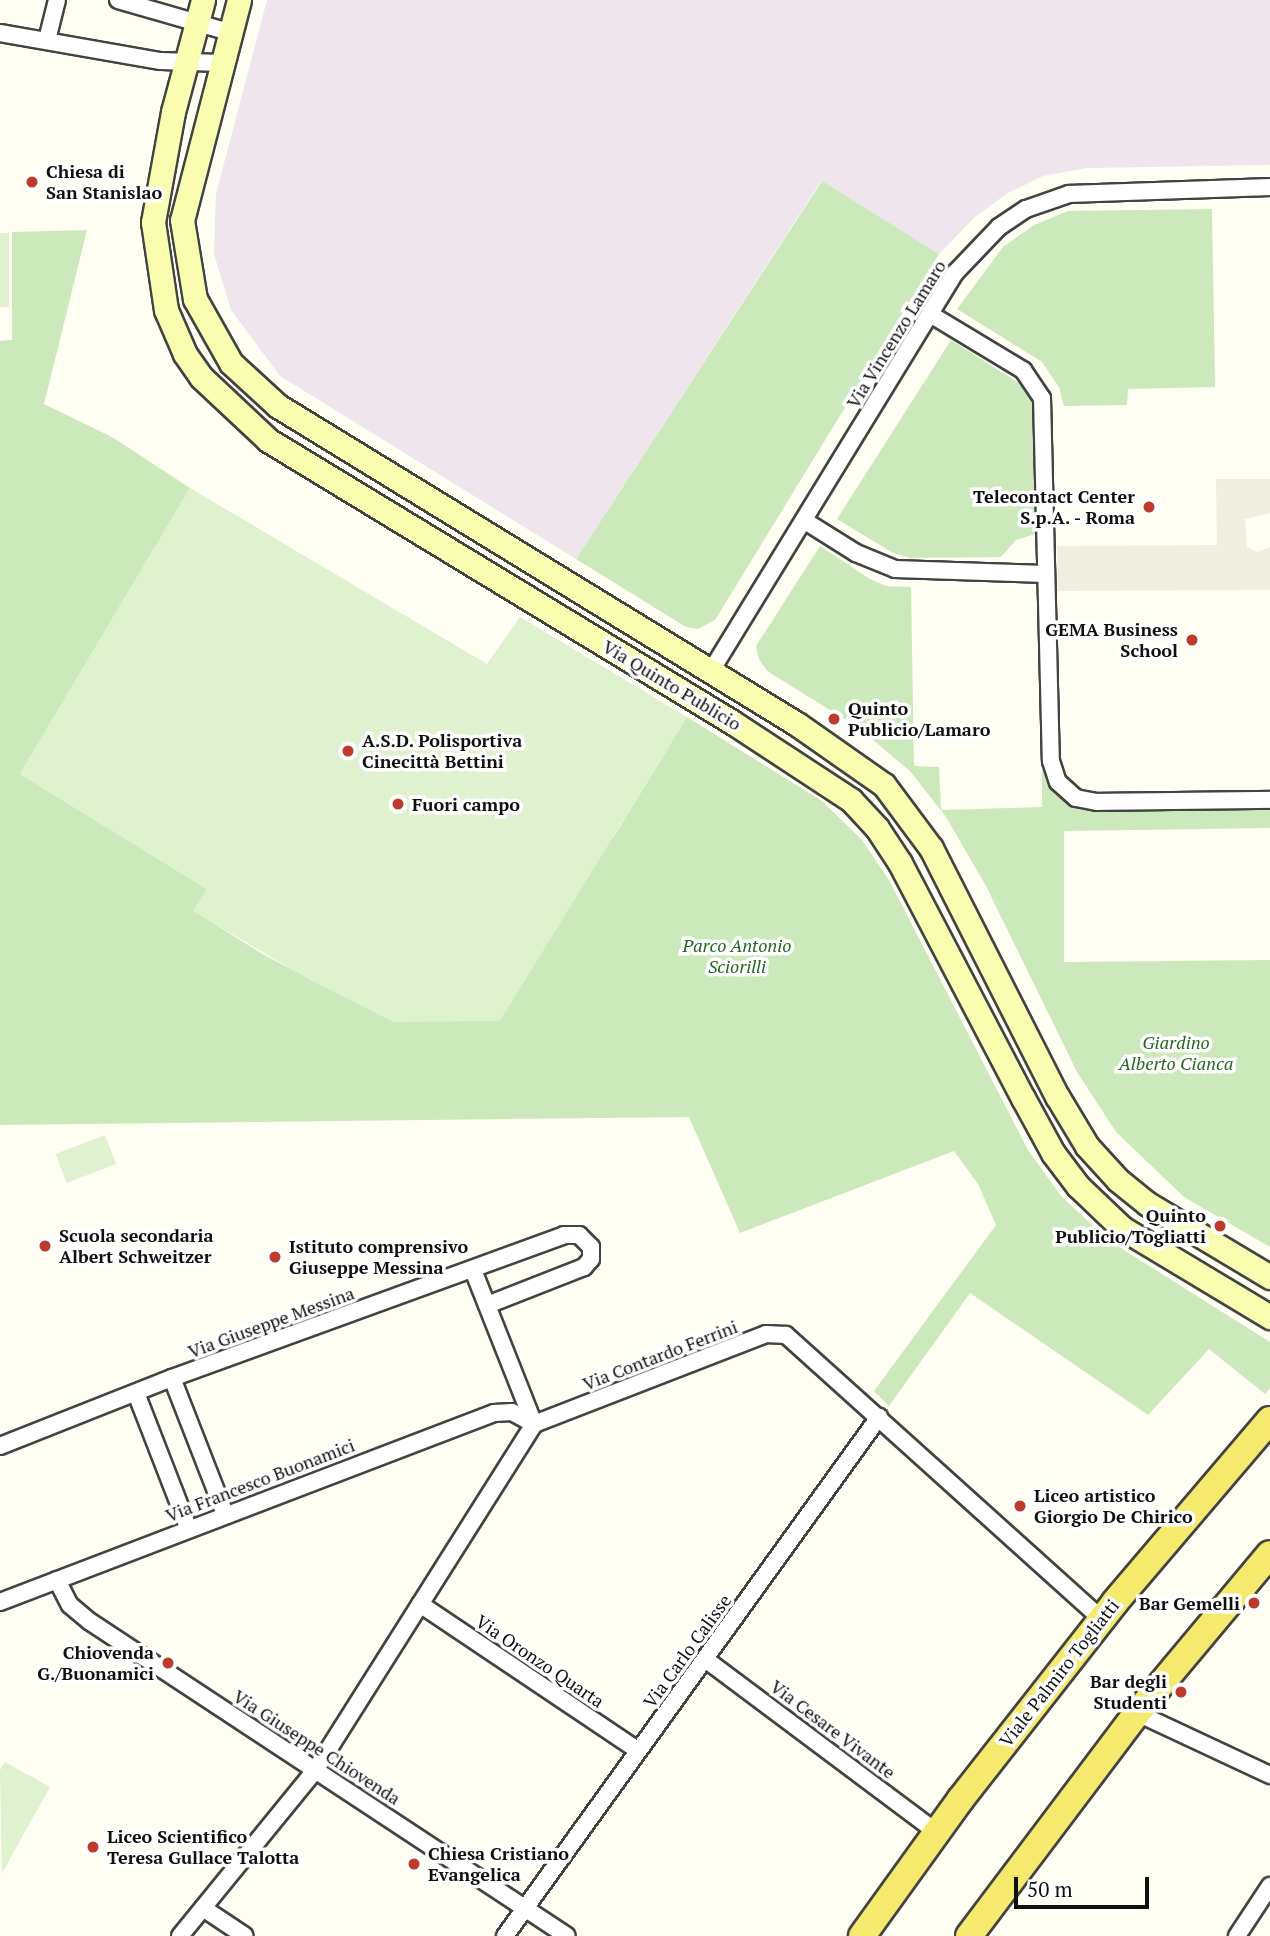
<!DOCTYPE html>
<html>
<head>
<meta charset="utf-8">
<style>
  body { margin:0 }
  #map { position:relative; width:1270px; height:1936px; overflow:hidden; background:#fffef3; font-family:"PT Serif",serif }
  div>[style] { position:absolute }
  .industrial>* { inset:0; background:#eee5ed }
  .green>* { inset:0; background:#cce9bc }
  .pitch>* { inset:0; background:#dff1ce; transform-origin:0 0 }
  .plaza>* { inset:0; background:#f0eee1 }
  .roads { filter:drop-shadow(2px 0 #434343) drop-shadow(-2px 0 #434343) drop-shadow(0 2px #434343) drop-shadow(0 -2px #434343) }
  .street>* { height:16px; margin:-8px; padding:0 8px; transform-origin:8px; border-radius:8px; background:#fff }
  .secondary>* { height:23px; margin:-11.5px; padding:0 11.5px; transform-origin:11.5px; border-radius:11.5px; background:#f9fdb0 }
  .primary>* { height:26px; margin:-13px; padding:0 13px; transform-origin:13px; border-radius:13px; background:#f5ea6d }
  .dots>* { width:19px; height:19px; translate:-50% -50%; box-sizing:border-box; border:4px solid #fff; border-radius:50% }
  span { translate:-50% -50%; white-space:nowrap; text-align:center; line-height:1.15; -webkit-text-stroke:7px #fff; paint-order:stroke }
  .poi-label { font-size:18px; color:#101010; font-weight:700 }
  .left { translate:0 -50%; text-align:left }
  .right { translate:-100% -50%; text-align:right }
  .street-label { font-size:18px; color:#101010 }
  .park-label { font-size:18px; color:#246720; font-style:italic }
  .scale { position:absolute; left:1014px; top:1877px; width:135px; height:32px; box-sizing:border-box; border:4px solid #101010; border-top:0; padding-left:9px; font-size:21px; line-height:24px; white-space:nowrap; color:#101010; -webkit-text-stroke:5px #fff; paint-order:stroke }
</style>
</head>
<body>
<div id="map">
  <div class="industrial">
    <i style="clip-path:polygon(267px 0,1270px 0,1270px 165px,1087px 168px,1043px 176px,1006px 194px,974px 218px,939px 254px,821px 181px,576px 559px,280px 376px,231px 310px,214px 254px,216px 194px)"></i>
  </div>
  <div class="green">
    <i style="clip-path:polygon(822px 181px,939px 254px,715px 620px,698px 629px,686px 627px,576px 559px)"></i>
    <i style="clip-path:polygon(1212px 209px,1215px 387px,1128px 389px,1127px 405px,1064px 406px,1059px 387px,1042px 362px,957px 309px,1003px 247px,1034px 225px,1068px 211px)"></i>
    <i style="clip-path:polygon(87px 230px,44px 404px,112px 437px,190px 488px,20px 774px,207px 889px,194px 911px,264px 955px,394px 1022px,613px 838px,687px 717px,822px 801px,862px 840px,889px 880px,1028px 1150px,1061px 1196px,1108px 1240px,1270px 1342px,1270px 1388px,1265px 1394px,1209px 1349px,1148px 1415px,970px 1293px,889px 1406px,874px 1391px,996px 1225px,978px 1184px,954px 1151px,740px 1233px,689px 1117px,0 1125px,0 341px,12px 340px,12px 232px)"></i>
    <i style="clip-path:polygon(951px 340px,1022px 385px,1033px 405px,1035px 534px,1016px 540px,1001px 557px,910px 558px,893px 553px,837px 519px)"></i>
    <i style="clip-path:polygon(820px 546px,870px 579px,886px 586px,911px 587px,914px 766px,939px 767px,941px 810px,1042px 807px,1042px 768px,1054px 790px,1083px 810px,1270px 810px,1270px 828px,1064px 831px,1064px 962px,1270px 960px,1270px 1247px,1184px 1197px,1116px 1132px,1077px 1072px,986px 886px,946px 817px,910px 771px,859px 728px,767px 671px,759px 659px,756px 646px)"></i>
  </div>
  <div class="pitch">
    <i style="left:0;top:233px;width:9px;height:74px"></i>
    <i style="clip-path:polygon(190px 488px,487px 664px,520px 617px,687px 717px,500px 1021px,394px 1022px,312px 981px,193px 911px,207px 889px,20px 774px)"></i>
    <i style="left:105px;top:1135px;width:31px;height:53px;rotate:69deg"></i>
    <i style="clip-path:polygon(5px 1762px,50px 1787px,2px 1873px,0 1770px)"></i>
  </div>
  <div class="plaza">
    <i style="clip-path:polygon(1216px 479px,1270px 479px,1270px 513px,1245px 519px,1247px 547px,1257px 552px,1270px 547px,1270px 590px,1058px 591px,1057px 546px,1217px 545px)"></i>
  </div>
  <div class="roads">
    <div class="street">
      <i style="left:118px;top:0;width:116px;rotate:16.1deg"></i>
      <i style="left:0;top:33px;width:163px;rotate:9.9deg"></i>
      <i style="left:161px;top:61px;width:60px;rotate:1.9deg"></i>
      <i style="left:47px;top:40px;width:41px;rotate:-76deg"></i>
      <i style="left:930px;top:314px;width:109px;rotate:31.1deg"></i>
      <i style="left:1023px;top:370px;width:34px;rotate:56deg"></i>
      <i style="left:1042px;top:398px;width:363px;rotate:88.6deg"></i>
      <i style="left:1051px;top:761px;width:22px;rotate:72deg"></i>
      <i style="left:1058px;top:782px;width:24px;rotate:42deg"></i>
      <i style="left:1076px;top:798px;width:21px;rotate:11deg"></i>
      <i style="left:1097px;top:802px;width:173px;rotate:-0.7deg"></i>
      <i style="left:805px;top:521px;width:60px;rotate:32.1deg"></i>
      <i style="left:856px;top:553px;width:42px;rotate:22.3deg"></i>
      <i style="left:895px;top:569px;width:151px;rotate:1.9deg"></i>
      <i style="left:711px;top:671px;width:467px;rotate:-58.5deg"></i>
      <i style="left:955px;top:273px;width:64px;rotate:-46.3deg"></i>
      <i style="left:999px;top:227px;width:32px;rotate:-34deg"></i>
      <i style="left:1026px;top:209px;width:46px;rotate:-19.2deg"></i>
      <i style="left:1069px;top:194px;width:201px;rotate:-2deg"></i>
      <i style="left:473px;top:1270px;width:166px;rotate:68.4deg"></i>
      <i style="left:172px;top:1378px;width:146px;rotate:68.7deg"></i>
      <i style="left:136px;top:1393px;width:144px;rotate:68.8deg"></i>
      <i style="left:0;top:1446px;width:185px;rotate:-21.6deg"></i>
      <i style="left:172px;top:1378px;width:417px;rotate:-20deg"></i>
      <i style="left:564px;top:1235px;width:15px"></i>
      <i style="left:579px;top:1235px;width:17px;rotate:45deg"></i>
      <i style="left:591px;top:1247px;width:12px;rotate:90deg"></i>
      <i style="left:591px;top:1259px;width:11px;rotate:131deg"></i>
      <i style="left:584px;top:1267px;width:104px;rotate:158.6deg"></i>
      <i style="left:57px;top:1580px;width:28px;rotate:63deg"></i>
      <i style="left:70px;top:1605px;width:25px;rotate:40deg"></i>
      <i style="left:89px;top:1621px;width:572px;rotate:33.38deg"></i>
      <i style="left:0;top:1602px;width:529px;rotate:-20.94deg"></i>
      <i style="left:494px;top:1413px;width:18px;rotate:-3deg"></i>
      <i style="left:512px;top:1412px;width:25px;rotate:29deg"></i>
      <i style="left:420px;top:1604px;width:262px;rotate:33.9deg"></i>
      <i style="left:705px;top:1659px;width:289px;rotate:36.8deg"></i>
      <i style="left:1137px;top:1713px;width:147px;rotate:25deg"></i>
      <i style="left:203px;top:1908px;width:50px;rotate:33.7deg"></i>
      <i style="left:180px;top:1936px;width:215px;rotate:-50.8deg"></i>
      <i style="left:316px;top:1769px;width:408px;rotate:-57.7deg"></i>
      <i style="left:534px;top:1424px;width:249px;rotate:-21.2deg"></i>
      <i style="left:766px;top:1334px;width:20px;rotate:3deg"></i>
      <i style="left:786px;top:1335px;width:424px;rotate:42deg"></i>
      <i style="left:505px;top:1936px;width:640px;rotate:-54.22deg"></i>
      <i style="left:1237px;top:1936px;width:60px;rotate:-56.6deg"></i>
    </div>
    <div class="secondary">
      <i style="left:203px;top:0;width:116px;rotate:105deg"></i>
      <i style="left:173px;top:112px;width:112px;rotate:100.3deg"></i>
      <i style="left:153px;top:222px;width:89px;rotate:81.6deg"></i>
      <i style="left:166px;top:310px;width:48px;rotate:66.6deg"></i>
      <i style="left:185px;top:354px;width:28px;rotate:55deg"></i>
      <i style="left:201px;top:377px;width:92px;rotate:43.2deg"></i>
      <i style="left:268px;top:440px;width:543px;rotate:31.29deg"></i>
      <i style="left:732px;top:722px;width:142px;rotate:33.2deg"></i>
      <i style="left:851px;top:800px;width:38px;rotate:47deg"></i>
      <i style="left:877px;top:828px;width:42px;rotate:56.7deg"></i>
      <i style="left:900px;top:863px;width:265px;rotate:62.4deg"></i>
      <i style="left:1023px;top:1098px;width:63px;rotate:61.4deg"></i>
      <i style="left:1053px;top:1153px;width:41px;rotate:52.9deg"></i>
      <i style="left:1078px;top:1186px;width:61px;rotate:43.7deg"></i>
      <i style="left:1122px;top:1228px;width:173px;rotate:31deg"></i>
      <i style="left:239px;top:0;width:227px;rotate:104.5deg"></i>
      <i style="left:182px;top:220px;width:80px;rotate:80.7deg"></i>
      <i style="left:195px;top:299px;width:73px;rotate:60.6deg"></i>
      <i style="left:231px;top:363px;width:64px;rotate:42.5deg"></i>
      <i style="left:278px;top:406px;width:609px;rotate:31.5deg"></i>
      <i style="left:797px;top:724px;width:106px;rotate:35deg"></i>
      <i style="left:884px;top:785px;width:79px;rotate:53.3deg"></i>
      <i style="left:931px;top:848px;width:278px;rotate:63.1deg"></i>
      <i style="left:1057px;top:1096px;width:58px;rotate:59deg"></i>
      <i style="left:1087px;top:1146px;width:46px;rotate:47.6deg"></i>
      <i style="left:1118px;top:1180px;width:38px;rotate:39deg"></i>
      <i style="left:1148px;top:1204px;width:142px;rotate:30.9deg"></i>
    </div>
    <div class="primary">
      <i style="left:862px;top:1936px;width:168px;rotate:-54.2deg"></i>
      <i style="left:960px;top:1800px;width:251px;rotate:-51.9deg"></i>
      <i style="left:1115px;top:1602px;width:239px;rotate:-49.6deg"></i>
      <i style="left:969px;top:1936px;width:279px;rotate:-53deg"></i>
      <i style="left:1137px;top:1713px;width:207px;rotate:-50.1deg"></i>
    </div>
  </div>
  <div class="dots">
    <i style="left:32px;top:182px;background:#be3a2a"></i>
    <i style="left:1149px;top:507px;background:#be3a2a"></i>
    <i style="left:1192px;top:640px;background:#be3a2a"></i>
    <i style="left:834px;top:719px;background:#be3a2a"></i>
    <i style="left:348px;top:751px;background:#be3a2a"></i>
    <i style="left:398px;top:804px;background:#be3a2a"></i>
    <i style="left:1220px;top:1226px;background:#be3a2a"></i>
    <i style="left:45px;top:1246px;background:#be3a2a"></i>
    <i style="left:275px;top:1257px;background:#be3a2a"></i>
    <i style="left:1020px;top:1506px;background:#be3a2a"></i>
    <i style="left:1254px;top:1603px;background:#be3a2a"></i>
    <i style="left:168px;top:1663px;background:#be3a2a"></i>
    <i style="left:1181px;top:1692px;background:#be3a2a"></i>
    <i style="left:93px;top:1847px;background:#be3a2a"></i>
    <i style="left:414px;top:1864px;background:#be3a2a"></i>
  </div>
  <div class="poi-label">
    <span class="left" style="left:46px;top:182px">Chiesa di<br>San Stanislao</span>
    <span class="right" style="left:1135px;top:507px">Telecontact Center<br>S.p.A. - Roma</span>
    <span class="right" style="left:1178px;top:640px">GEMA Business<br>School</span>
    <span class="left" style="left:848px;top:719px">Quinto<br>Publicio/Lamaro</span>
    <span class="left" style="left:362px;top:751px">A.S.D. Polisportiva<br>Cinecittà Bettini</span>
    <span class="left" style="left:412px;top:804px">Fuori campo</span>
    <span class="right" style="left:1206px;top:1226px">Quinto<br>Publicio/Togliatti</span>
    <span class="left" style="left:59px;top:1246px">Scuola secondaria<br>Albert Schweitzer</span>
    <span class="left" style="left:289px;top:1257px">Istituto comprensivo<br>Giuseppe Messina</span>
    <span class="left" style="left:1034px;top:1506px">Liceo artistico<br>Giorgio De Chirico</span>
    <span class="right" style="left:1240px;top:1603px">Bar Gemelli</span>
    <span class="right" style="left:154px;top:1663px">Chiovenda<br>G./Buonamici</span>
    <span class="right" style="left:1167px;top:1692px">Bar degli<br>Studenti</span>
    <span class="left" style="left:107px;top:1847px">Liceo Scientifico<br>Teresa Gullace Talotta</span>
    <span class="left" style="left:428px;top:1864px">Chiesa Cristiano<br>Evangelica</span>
  </div>
  <div class="street-label">
    <span style="left:896px;top:334px;rotate:-58deg">Via Vincenzo Lamaro</span>
    <span style="left:672px;top:685px;rotate:31deg">Via Quinto Publicio</span>
    <span style="left:271px;top:1322px;rotate:-20deg">Via Giuseppe Messina</span>
    <span style="left:660px;top:1355px;rotate:-21deg">Via Contardo Ferrini</span>
    <span style="left:260px;top:1480px;rotate:-21deg">Via Francesco Buonamici</span>
    <span style="left:687px;top:1651px;rotate:-54deg">Via Carlo Calisse</span>
    <span style="left:540px;top:1661px;rotate:34deg">Via Oronzo Quarta</span>
    <span style="left:1059px;top:1673px;rotate:-52deg">Viale Palmiro Togliatti</span>
    <span style="left:833px;top:1729px;rotate:37deg">Via Cesare Vivante</span>
    <span style="left:317px;top:1747px;rotate:33deg">Via Giuseppe Chiovenda</span>
  </div>
  <div class="park-label">
    <span style="left:737px;top:956px">Parco Antonio<br>Sciorilli</span>
    <span style="left:1176px;top:1053px">Giardino<br>Alberto Cianca</span>
  </div>
  <div class="scale">50 m</div>
</div>
</body>
</html>
